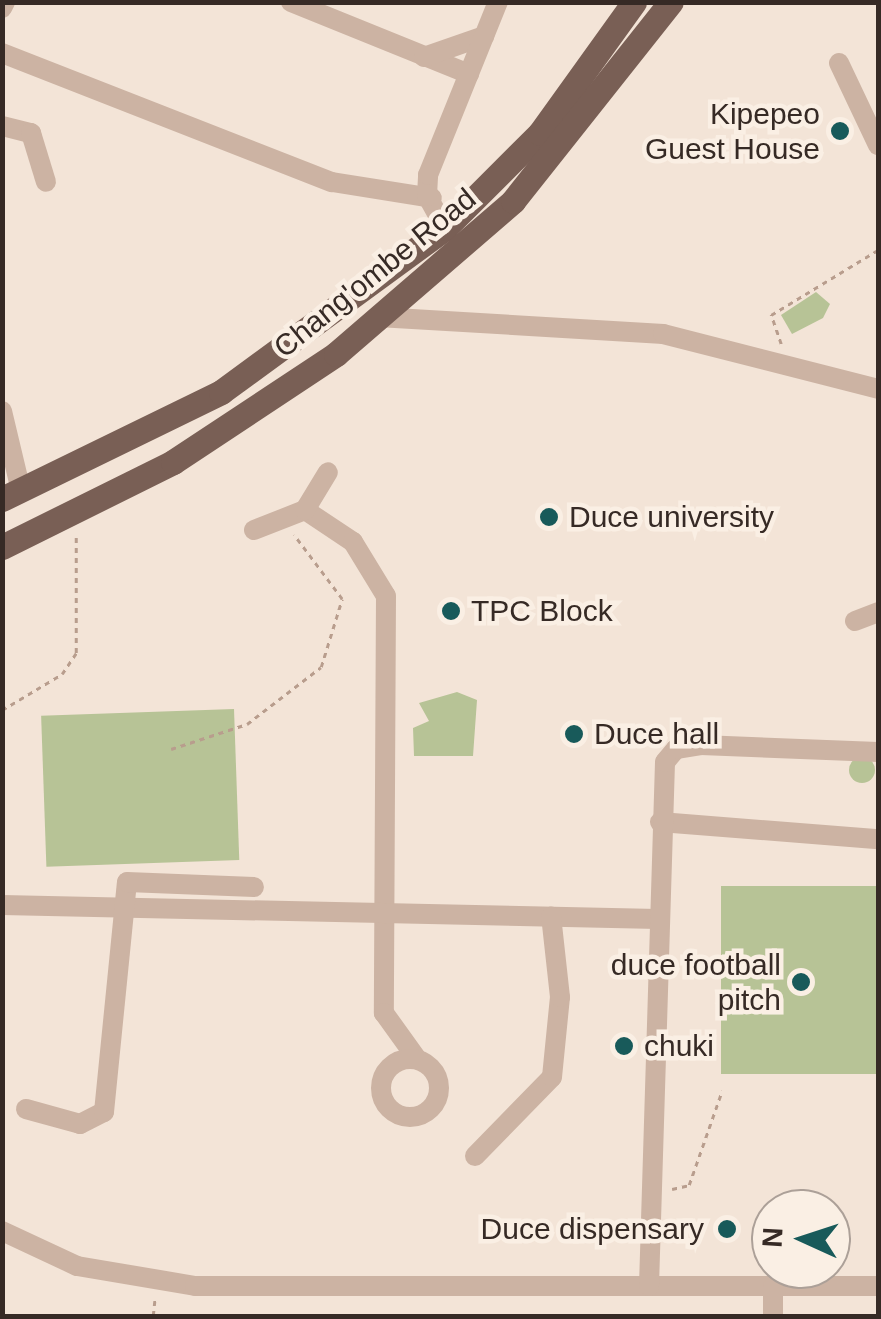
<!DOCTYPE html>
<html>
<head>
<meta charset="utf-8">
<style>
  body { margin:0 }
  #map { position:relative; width:881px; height:1319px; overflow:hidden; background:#f3e4d7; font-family:Helvetica,sans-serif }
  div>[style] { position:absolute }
  .green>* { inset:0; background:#b7c396; transform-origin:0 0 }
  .round { border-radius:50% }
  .path>* { height:2.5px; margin-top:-1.25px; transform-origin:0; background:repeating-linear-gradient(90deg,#b89d8d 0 5px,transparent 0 10px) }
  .minor>* { height:20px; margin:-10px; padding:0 10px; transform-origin:10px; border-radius:10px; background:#ccb3a3 }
  .minor>.ring { margin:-10px; padding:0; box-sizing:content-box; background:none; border:20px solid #ccb3a3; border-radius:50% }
  .major>* { height:25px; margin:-12.5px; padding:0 12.5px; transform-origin:12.5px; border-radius:12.5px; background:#795f55 }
  .dots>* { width:28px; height:28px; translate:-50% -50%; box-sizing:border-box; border:5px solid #faefe4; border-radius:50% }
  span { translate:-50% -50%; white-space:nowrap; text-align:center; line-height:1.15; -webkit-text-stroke:9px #faefe4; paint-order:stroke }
  .poi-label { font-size:30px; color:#362a25 }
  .right { translate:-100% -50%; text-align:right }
  .left { translate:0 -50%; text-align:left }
  .street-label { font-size:30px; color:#362a25 }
  .frame { position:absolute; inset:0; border:5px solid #362a25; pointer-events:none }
  .north { position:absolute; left:751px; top:1189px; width:100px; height:100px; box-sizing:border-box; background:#faefe4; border:2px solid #aca098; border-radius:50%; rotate:273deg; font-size:28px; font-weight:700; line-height:40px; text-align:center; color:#362a25 }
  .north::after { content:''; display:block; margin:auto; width:35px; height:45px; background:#185a5a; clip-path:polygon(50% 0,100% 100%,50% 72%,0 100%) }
</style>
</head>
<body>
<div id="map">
  <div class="green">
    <i style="clip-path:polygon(816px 292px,830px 304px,823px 318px,792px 334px,781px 315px)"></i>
    <i style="clip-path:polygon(457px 692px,477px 700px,473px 756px,414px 756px,413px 728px,429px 721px,419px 703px)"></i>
    <i style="left:234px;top:709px;width:151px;height:193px;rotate:88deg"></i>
    <i class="round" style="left:849px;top:757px;width:26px;height:26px"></i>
    <i style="left:878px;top:886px;width:188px;height:157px;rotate:90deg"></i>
  </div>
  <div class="path">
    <i style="left:781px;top:344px;width:31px;rotate:-109deg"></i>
    <i style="left:771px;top:315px;width:125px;rotate:-31.3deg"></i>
    <i style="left:2px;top:710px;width:70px;rotate:-31deg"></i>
    <i style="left:62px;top:674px;width:25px;rotate:-56deg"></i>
    <i style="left:76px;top:653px;width:118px;rotate:-90deg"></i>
    <i style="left:171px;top:749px;width:80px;rotate:-18.2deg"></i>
    <i style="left:247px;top:724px;width:93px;rotate:-37.6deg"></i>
    <i style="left:321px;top:667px;width:71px;rotate:-72.8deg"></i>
    <i style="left:342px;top:599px;width:80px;rotate:-126.9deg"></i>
    <i style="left:672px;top:1189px;width:17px;rotate:-13deg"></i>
    <i style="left:689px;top:1185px;width:100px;rotate:-70.7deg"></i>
    <i style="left:153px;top:1316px;width:18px;rotate:-84deg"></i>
  </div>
  <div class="minor">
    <i style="left:291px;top:2px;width:192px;rotate:22deg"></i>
    <i style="left:2px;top:8px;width:7px;rotate:-63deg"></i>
    <i style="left:2px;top:53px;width:354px;rotate:21.4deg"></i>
    <i style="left:332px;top:182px;width:101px;rotate:9.1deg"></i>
    <i style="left:424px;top:57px;width:64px;rotate:-19.3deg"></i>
    <i style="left:839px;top:63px;width:91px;rotate:64.6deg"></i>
    <i style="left:2px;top:126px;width:30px;rotate:14deg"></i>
    <i style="left:31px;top:133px;width:51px;rotate:73deg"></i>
    <i style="left:445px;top:228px;width:37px;rotate:-119deg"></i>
    <i style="left:427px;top:196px;width:21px;rotate:-87deg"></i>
    <i style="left:428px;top:175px;width:187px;rotate:-68deg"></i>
    <i style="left:378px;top:317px;width:286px;rotate:3.4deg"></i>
    <i style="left:663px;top:334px;width:222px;rotate:14.3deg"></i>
    <i style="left:2px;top:411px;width:82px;rotate:76.6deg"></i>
    <i style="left:305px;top:510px;width:58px;rotate:33.7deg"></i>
    <i style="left:353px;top:542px;width:63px;rotate:58.6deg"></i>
    <i style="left:386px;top:596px;width:417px;rotate:90.3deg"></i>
    <i style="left:384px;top:1013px;width:57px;rotate:54.3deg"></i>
    <i style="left:254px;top:530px;width:55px;rotate:-21.4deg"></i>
    <i style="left:305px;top:510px;width:44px;rotate:-58.8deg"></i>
    <i style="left:855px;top:621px;width:25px;rotate:-21deg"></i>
    <i style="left:660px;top:822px;width:219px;rotate:4.5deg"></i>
    <i style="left:2px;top:905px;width:656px;rotate:1.22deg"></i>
    <i class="ring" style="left:381px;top:1059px;width:38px;height:38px"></i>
    <i style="left:26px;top:1109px;width:56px;rotate:15.5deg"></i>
    <i style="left:80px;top:1124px;width:27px;rotate:-27deg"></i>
    <i style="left:104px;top:1112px;width:231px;rotate:-84.3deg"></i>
    <i style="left:127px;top:882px;width:127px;rotate:2.3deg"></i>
    <i style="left:475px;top:1156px;width:110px;rotate:-45.7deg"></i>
    <i style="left:552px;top:1077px;width:80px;rotate:-84.3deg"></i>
    <i style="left:560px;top:997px;width:81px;rotate:-96.3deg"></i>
    <i style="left:2px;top:1231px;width:83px;rotate:25deg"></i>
    <i style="left:77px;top:1266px;width:120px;rotate:9.6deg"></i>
    <i style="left:195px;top:1286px;width:683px"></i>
    <i style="left:649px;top:1286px;width:524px;rotate:-88.25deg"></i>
    <i style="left:665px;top:762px;width:17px;rotate:-50deg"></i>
    <i style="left:676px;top:749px;width:25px;rotate:-9deg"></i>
    <i style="left:701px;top:745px;width:177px;rotate:2.3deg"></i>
    <i style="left:773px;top:1316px;width:29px;rotate:-90deg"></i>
  </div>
  <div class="major">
    <i style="left:2px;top:499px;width:244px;rotate:-26deg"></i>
    <i style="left:221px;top:392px;width:278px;rotate:-36.2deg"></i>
    <i style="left:445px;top:228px;width:134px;rotate:-45deg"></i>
    <i style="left:540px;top:133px;width:161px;rotate:-54.3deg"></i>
    <i style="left:2px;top:547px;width:191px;rotate:-26.4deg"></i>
    <i style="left:173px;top:462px;width:196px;rotate:-33.5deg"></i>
    <i style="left:336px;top:354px;width:234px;rotate:-40.8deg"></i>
    <i style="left:513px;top:201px;width:254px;rotate:-51.6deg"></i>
  </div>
  <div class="dots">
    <i style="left:840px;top:131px;background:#185a5a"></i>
    <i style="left:549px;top:517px;background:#185a5a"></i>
    <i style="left:451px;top:611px;background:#185a5a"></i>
    <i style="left:574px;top:734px;background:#185a5a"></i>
    <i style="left:801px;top:982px;background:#185a5a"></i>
    <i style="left:624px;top:1046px;background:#185a5a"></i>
    <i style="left:727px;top:1229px;background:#185a5a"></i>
  </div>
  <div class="poi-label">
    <span class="right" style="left:820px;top:131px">Kipepeo<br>Guest House</span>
    <span class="left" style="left:569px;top:517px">Duce university</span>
    <span class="left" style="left:471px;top:611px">TPC Block</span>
    <span class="left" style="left:594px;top:734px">Duce hall</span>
    <span class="right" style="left:781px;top:982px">duce football<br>pitch</span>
    <span class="left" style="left:644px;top:1046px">chuki</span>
    <span class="right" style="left:704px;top:1229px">Duce dispensary</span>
  </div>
  <div class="street-label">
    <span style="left:375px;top:273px;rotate:-39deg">Chang'ombe Road</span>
  </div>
  <div class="frame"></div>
  <div class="north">N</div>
</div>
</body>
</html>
